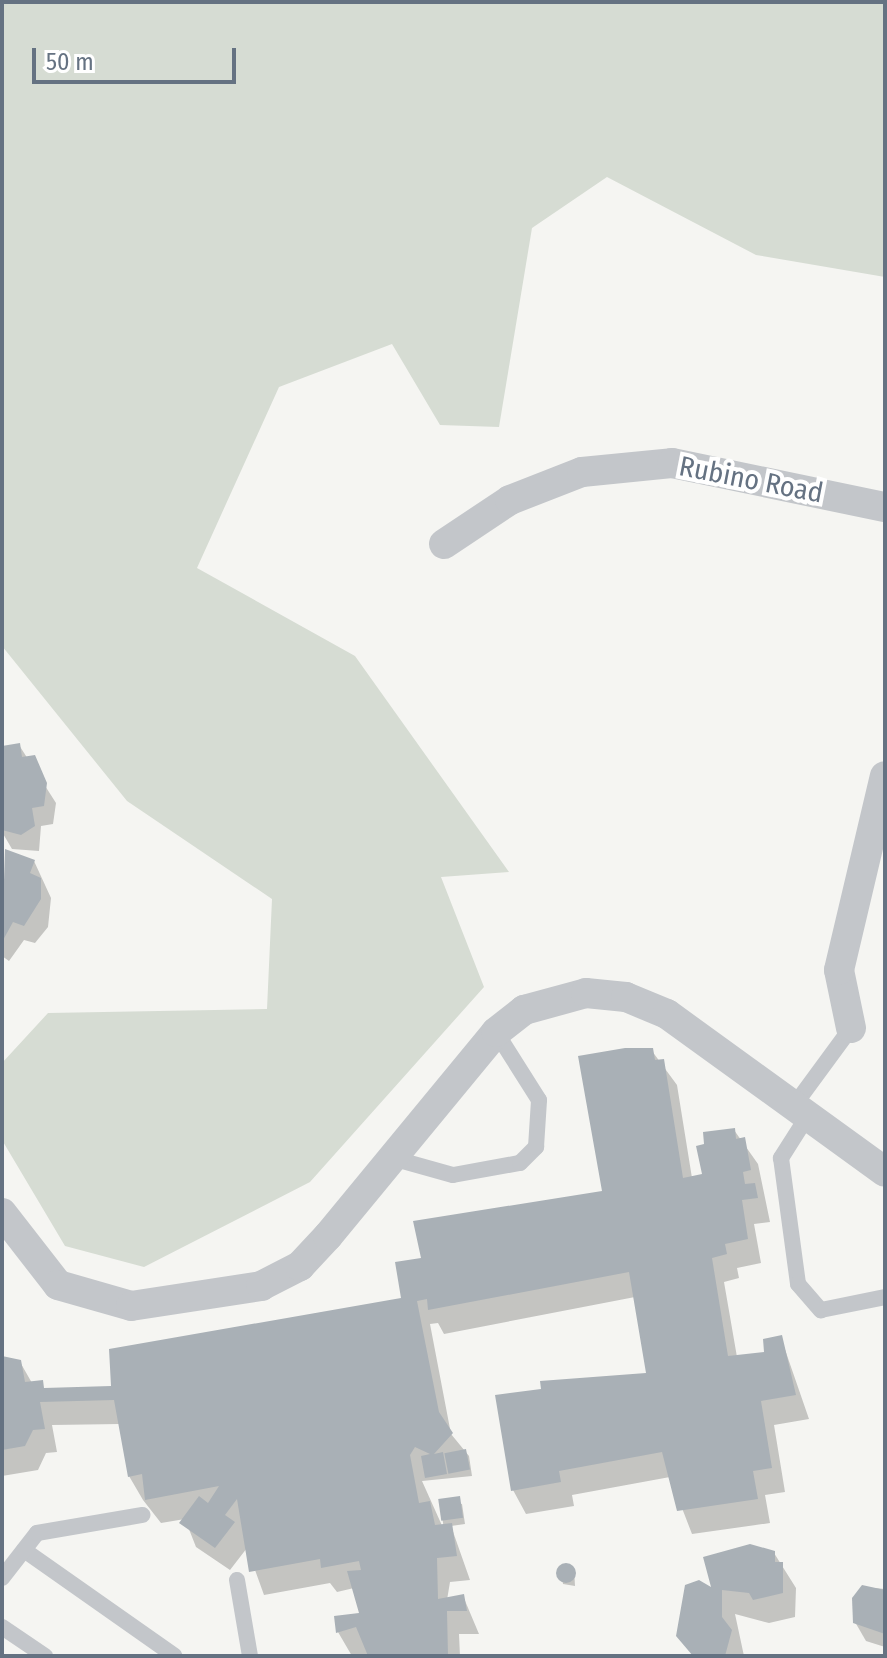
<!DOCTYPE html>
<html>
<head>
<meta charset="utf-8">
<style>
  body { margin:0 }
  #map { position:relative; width:887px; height:1658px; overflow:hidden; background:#f5f5f2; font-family:"Fira Sans Condensed",sans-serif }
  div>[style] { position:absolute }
  .green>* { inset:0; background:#d6dcd3 }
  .shadow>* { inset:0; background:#0003 }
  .building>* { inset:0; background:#a9b0b6; transform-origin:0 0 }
  .round { border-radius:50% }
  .service>* { height:16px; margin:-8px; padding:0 8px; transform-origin:8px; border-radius:8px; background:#c3c6ca }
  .minor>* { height:30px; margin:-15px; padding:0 15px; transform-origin:15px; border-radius:15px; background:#c3c6ca }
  span { translate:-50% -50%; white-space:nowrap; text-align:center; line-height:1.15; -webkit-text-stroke:8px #fff; paint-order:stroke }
  .street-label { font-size:28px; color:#657282 }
  .frame { position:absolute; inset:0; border:4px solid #657282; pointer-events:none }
  .scale { position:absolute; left:32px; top:48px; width:204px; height:36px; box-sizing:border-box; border:4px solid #657282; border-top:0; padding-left:10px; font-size:24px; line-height:28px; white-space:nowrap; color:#657282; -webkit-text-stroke:6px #fff; paint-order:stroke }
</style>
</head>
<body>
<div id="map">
  <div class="green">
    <i style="clip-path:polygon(2px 2px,885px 2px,885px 277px,756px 255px,607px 177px,532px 228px,499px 427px,440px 425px,392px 344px,279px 387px,197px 568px,355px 656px,509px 872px,441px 877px,484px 987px,310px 1182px,144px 1267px,65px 1246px,2px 1140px,2px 1063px,48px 1013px,267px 1009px,272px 899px,127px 801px,2px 646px)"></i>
  </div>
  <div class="shadow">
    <i style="clip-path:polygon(19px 745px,56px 803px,53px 824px,41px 826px,39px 851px,12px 849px,2px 832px,2px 748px)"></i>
    <i style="clip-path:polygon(6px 852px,34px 861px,51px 898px,48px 927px,35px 943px,24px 940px,9px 961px,2px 956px)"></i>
    <i style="clip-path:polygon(652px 1051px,677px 1085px,692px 1178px,704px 1176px,734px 1130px,758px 1164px,770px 1222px,754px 1224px,761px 1263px,737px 1268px,739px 1278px,724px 1282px,737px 1357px,767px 1354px,781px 1338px,809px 1419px,774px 1425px,785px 1492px,765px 1495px,770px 1523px,692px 1534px,670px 1477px,572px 1495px,574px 1506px,526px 1514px,513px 1490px,648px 1375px,635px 1297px,444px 1334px,438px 1323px,430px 1324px,451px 1434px,469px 1456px,472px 1476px,422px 1481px,444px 1530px,440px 1501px,462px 1504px,465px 1524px,451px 1526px,470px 1580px,450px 1582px,447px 1600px,463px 1596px,479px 1634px,459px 1634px,460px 1656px,352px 1656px,338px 1632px,362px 1615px,354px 1588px,337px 1592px,330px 1583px,264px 1595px,247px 1548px,230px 1570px,196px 1547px,185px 1519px,161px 1523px,143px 1500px,129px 1476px,120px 1424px,52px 1425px,57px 1452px,46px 1453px,38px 1470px,2px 1476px,2px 1358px,20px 1362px,32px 1383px,46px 1390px,113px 1388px,403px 1300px,423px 1259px,604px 1193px)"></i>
    <i style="clip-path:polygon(774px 1553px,796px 1588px,795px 1617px,769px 1623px,735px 1614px,744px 1656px,695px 1656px,714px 1591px)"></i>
    <i style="clip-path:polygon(561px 1566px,574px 1568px,575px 1586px,563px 1584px)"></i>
    <i style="clip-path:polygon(863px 1587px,885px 1589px,885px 1647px,866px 1641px,855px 1622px)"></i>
  </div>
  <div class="building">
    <i style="clip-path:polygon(20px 743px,22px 757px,35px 755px,47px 783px,44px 806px,32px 808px,35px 826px,21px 835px,2px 830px,2px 746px)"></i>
    <i style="clip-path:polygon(5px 849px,35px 860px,30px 873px,41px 878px,41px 899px,24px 926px,13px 922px,2px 942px)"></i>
    <i style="clip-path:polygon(625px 1048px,653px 1048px,655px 1060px,664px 1059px,683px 1178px,702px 1174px,696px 1146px,704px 1144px,703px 1132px,735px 1128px,736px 1139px,745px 1137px,751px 1170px,743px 1172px,745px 1184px,755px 1183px,758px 1198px,742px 1200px,748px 1239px,725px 1244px,727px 1254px,712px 1258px,728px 1356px,764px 1352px,763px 1339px,782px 1335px,796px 1395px,761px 1401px,772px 1468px,753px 1471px,758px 1499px,677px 1511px,662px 1452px,559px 1471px,561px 1482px,511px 1491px,495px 1395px,541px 1389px,540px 1381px,646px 1373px,629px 1272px,428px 1310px,427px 1299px,417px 1301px,439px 1412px,453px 1433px,434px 1454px,443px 1452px,447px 1474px,425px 1478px,421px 1456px,430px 1454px,415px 1447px,410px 1455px,419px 1503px,430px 1501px,435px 1525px,452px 1523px,457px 1556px,437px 1558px,438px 1599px,464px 1594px,467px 1611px,447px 1611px,448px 1656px,368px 1656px,356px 1627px,336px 1633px,334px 1616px,359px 1613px,347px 1571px,361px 1570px,359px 1561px,321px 1568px,320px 1559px,249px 1572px,237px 1499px,225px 1515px,235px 1522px,215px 1548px,179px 1523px,199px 1496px,208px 1503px,219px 1486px,145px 1500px,142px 1474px,128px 1477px,114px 1400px,40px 1402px,45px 1429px,33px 1430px,25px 1446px,2px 1450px,2px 1356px,21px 1360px,25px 1382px,43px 1380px,44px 1388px,111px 1386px,109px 1349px,401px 1298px,395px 1262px,421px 1258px,413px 1221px,602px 1191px,578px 1056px)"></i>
    <i style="left:466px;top:1449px;width:21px;height:22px;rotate:79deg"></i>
    <i style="left:460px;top:1496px;width:22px;height:22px;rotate:82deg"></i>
    <i style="clip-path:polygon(750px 1544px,775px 1551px,775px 1562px,783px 1562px,783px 1593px,753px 1600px,749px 1593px,722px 1590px,722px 1617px,732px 1630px,725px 1656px,693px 1656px,676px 1636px,685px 1585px,699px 1580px,711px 1587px,703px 1557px)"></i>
    <i class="round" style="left:556px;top:1563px;width:20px;height:20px"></i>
    <i style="clip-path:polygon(862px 1585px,885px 1590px,885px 1634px,853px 1623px,852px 1598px)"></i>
  </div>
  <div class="service">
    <i style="left:793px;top:1107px;width:98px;rotate:-53.7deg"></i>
    <i style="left:807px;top:1117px;width:49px;rotate:122.4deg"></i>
    <i style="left:781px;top:1158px;width:127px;rotate:82.3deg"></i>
    <i style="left:798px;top:1284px;width:35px;rotate:49deg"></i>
    <i style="left:821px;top:1310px;width:65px;rotate:-11.5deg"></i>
    <i style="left:392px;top:1158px;width:63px;rotate:15.6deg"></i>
    <i style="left:453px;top:1175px;width:68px;rotate:-10.2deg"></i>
    <i style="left:520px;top:1163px;width:23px;rotate:-45deg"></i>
    <i style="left:536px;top:1147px;width:47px;rotate:-86.3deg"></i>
    <i style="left:539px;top:1100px;width:80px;rotate:-122.3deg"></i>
    <i style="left:24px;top:1550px;width:184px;rotate:35.1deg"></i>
    <i style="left:2px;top:1578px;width:57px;rotate:-52.1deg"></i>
    <i style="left:37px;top:1533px;width:107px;rotate:-9.7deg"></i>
    <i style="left:237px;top:1580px;width:77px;rotate:80.3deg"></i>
    <i style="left:2px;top:1627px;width:52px;rotate:34deg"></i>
  </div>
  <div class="minor">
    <i style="left:444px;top:544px;width:79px;rotate:-33.7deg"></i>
    <i style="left:510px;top:500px;width:77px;rotate:-21.3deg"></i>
    <i style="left:582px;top:472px;width:90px;rotate:-5.7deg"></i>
    <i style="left:672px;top:463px;width:217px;rotate:11.7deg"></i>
    <i style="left:851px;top:1028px;width:59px;rotate:-101.7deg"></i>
    <i style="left:839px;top:970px;width:199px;rotate:-76.7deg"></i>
    <i style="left:2px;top:1213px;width:91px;rotate:52.1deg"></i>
    <i style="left:58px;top:1285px;width:76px;rotate:16deg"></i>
    <i style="left:131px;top:1306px;width:132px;rotate:-8.7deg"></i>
    <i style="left:261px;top:1286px;width:44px;rotate:-27.1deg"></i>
    <i style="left:300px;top:1266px;width:41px;rotate:-47deg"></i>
    <i style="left:328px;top:1236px;width:264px;rotate:-50.5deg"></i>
    <i style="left:496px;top:1032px;width:36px;rotate:-38deg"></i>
    <i style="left:524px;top:1010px;width:64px;rotate:-15.3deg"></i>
    <i style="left:586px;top:993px;width:40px;rotate:5.7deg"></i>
    <i style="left:626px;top:997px;width:44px;rotate:22.5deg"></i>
    <i style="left:667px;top:1014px;width:269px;rotate:35.9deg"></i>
  </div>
  <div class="street-label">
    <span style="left:751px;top:480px;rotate:11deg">Rubino Road</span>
  </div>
  <div class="frame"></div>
  <div class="scale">50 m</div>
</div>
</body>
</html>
